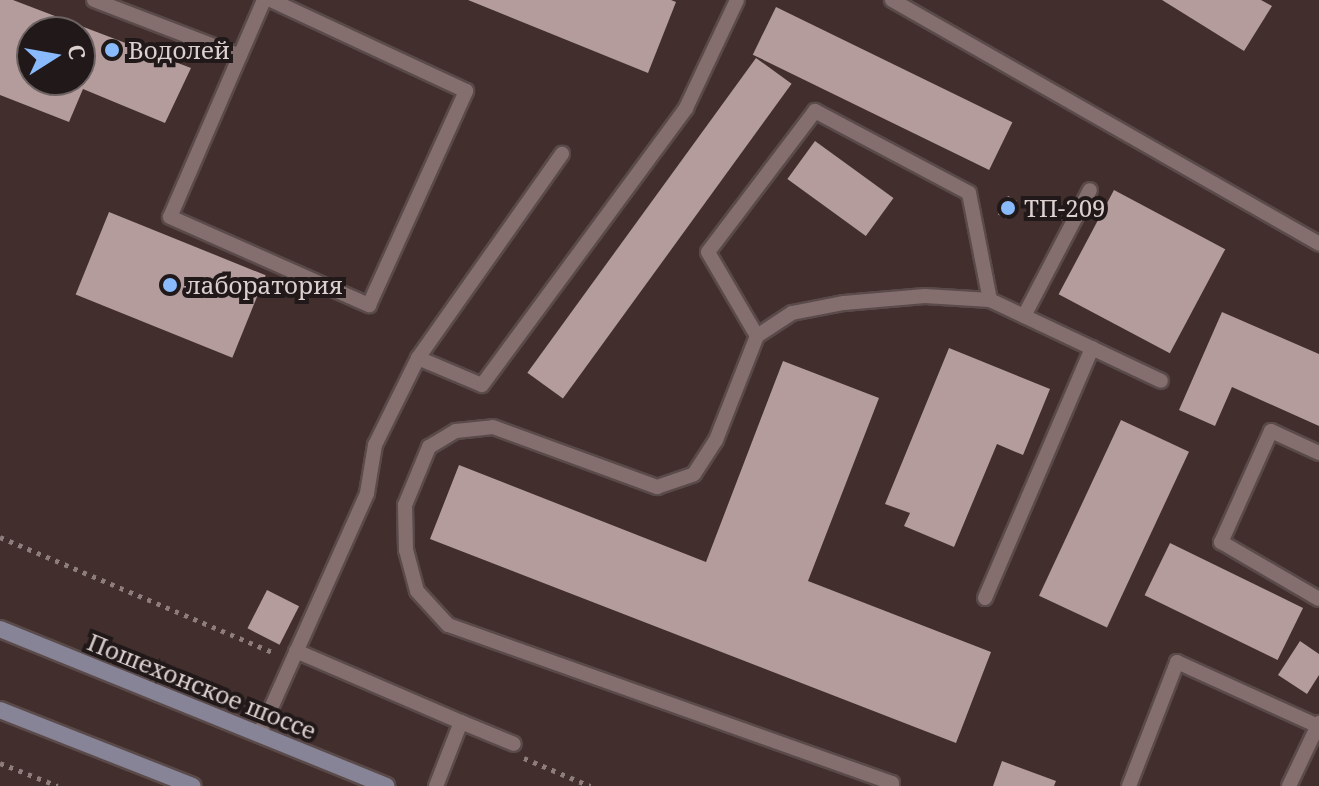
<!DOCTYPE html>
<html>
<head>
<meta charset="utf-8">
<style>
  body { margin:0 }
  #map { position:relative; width:1319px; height:786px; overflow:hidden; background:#412e2d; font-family:"Noto Serif",serif }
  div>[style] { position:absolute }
  .building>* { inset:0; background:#b39c9b; transform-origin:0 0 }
  .path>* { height:5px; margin-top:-2.5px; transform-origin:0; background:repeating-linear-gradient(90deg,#8d7e7d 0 4px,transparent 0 10px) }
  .roads { filter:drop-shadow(2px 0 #5a4a4a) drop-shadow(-2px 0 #5a4a4a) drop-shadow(0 2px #5a4a4a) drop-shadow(0 -2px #5a4a4a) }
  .service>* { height:14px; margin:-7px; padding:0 7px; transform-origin:7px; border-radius:7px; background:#846f6e }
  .secondary>* { height:16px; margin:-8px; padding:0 8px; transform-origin:8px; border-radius:8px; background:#868496 }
  .dots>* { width:22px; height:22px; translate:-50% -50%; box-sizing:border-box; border:4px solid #211919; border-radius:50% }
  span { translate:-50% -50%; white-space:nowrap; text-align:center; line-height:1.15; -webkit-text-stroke:8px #211919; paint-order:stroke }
  .poi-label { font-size:24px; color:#dcd0cf }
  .left { translate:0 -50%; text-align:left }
  .street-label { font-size:24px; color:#dcd0cf }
  .north { position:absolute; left:16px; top:16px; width:80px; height:80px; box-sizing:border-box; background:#211919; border:2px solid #6c6262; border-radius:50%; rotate:79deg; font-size:22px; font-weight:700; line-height:32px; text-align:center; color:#dcd0cf }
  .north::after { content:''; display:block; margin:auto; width:28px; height:36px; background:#89bafc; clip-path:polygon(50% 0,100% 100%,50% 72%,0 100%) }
</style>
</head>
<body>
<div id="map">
  <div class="building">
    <i style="clip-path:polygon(evenodd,0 0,13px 0,191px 68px,165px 123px,83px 89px,69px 122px,0 95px,0 0,32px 32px,80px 32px,80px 80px,32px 80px,32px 32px)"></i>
    <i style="clip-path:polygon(468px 0,671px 0,676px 2px,648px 73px)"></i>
    <i style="clip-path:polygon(1162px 0,1261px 0,1272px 6px,1244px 51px)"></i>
    <i style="left:776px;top:7px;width:263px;height:53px;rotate:26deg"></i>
    <i style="left:756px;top:58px;width:44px;height:389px;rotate:36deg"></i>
    <i style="left:815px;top:141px;width:97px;height:47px;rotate:36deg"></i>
    <i style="left:1114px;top:190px;width:126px;height:118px;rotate:28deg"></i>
    <i style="left:1008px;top:196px;width:10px;height:21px;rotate:29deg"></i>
    <i style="left:109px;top:212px;width:169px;height:89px;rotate:22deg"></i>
    <i style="clip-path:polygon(1222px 312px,1319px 354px,1319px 426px,1232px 387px,1215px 426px,1179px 410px)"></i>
    <i style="clip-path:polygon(949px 348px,1050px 389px,1023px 455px,997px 444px,954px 547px,904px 526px,910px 513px,885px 504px)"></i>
    <i style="clip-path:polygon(783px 361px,879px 398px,808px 581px,991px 652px,956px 743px,430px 539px,459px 465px,706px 562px)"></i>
    <i style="left:1121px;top:420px;width:75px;height:194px;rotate:25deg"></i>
    <i style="left:1170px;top:543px;width:148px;height:58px;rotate:26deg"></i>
    <i style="left:267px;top:590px;width:36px;height:43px;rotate:27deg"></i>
    <i style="clip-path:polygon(1300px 641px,1319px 654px,1319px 675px,1307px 694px,1278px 675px)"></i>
    <i style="clip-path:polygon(1002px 761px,1056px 781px,1054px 786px,993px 786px)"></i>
  </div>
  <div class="path">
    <i style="left:0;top:537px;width:298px;rotate:22.9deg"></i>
    <i style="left:524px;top:758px;width:72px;rotate:23deg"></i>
    <i style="left:0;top:763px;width:62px;rotate:21.6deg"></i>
  </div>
  <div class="roads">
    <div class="service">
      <i style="left:94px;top:0;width:156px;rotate:21deg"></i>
      <i style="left:264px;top:0;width:236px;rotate:113.4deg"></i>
      <i style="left:170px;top:217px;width:218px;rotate:23.9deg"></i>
      <i style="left:369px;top:305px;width:235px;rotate:-65.6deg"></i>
      <i style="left:466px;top:91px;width:215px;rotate:-155deg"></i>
      <i style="left:892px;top:0;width:492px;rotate:29.7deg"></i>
      <i style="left:1024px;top:316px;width:142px;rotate:-62.4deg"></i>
      <i style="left:757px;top:336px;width:97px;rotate:-120.3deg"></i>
      <i style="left:708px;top:252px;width:177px;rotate:-52.8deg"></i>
      <i style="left:815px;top:111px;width:174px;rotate:28deg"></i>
      <i style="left:969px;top:193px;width:109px;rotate:78.9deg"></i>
      <i style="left:418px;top:358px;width:250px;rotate:-54.8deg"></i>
      <i style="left:1319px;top:453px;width:53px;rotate:-155.4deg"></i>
      <i style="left:1271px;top:431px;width:122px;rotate:114.2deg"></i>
      <i style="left:1221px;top:542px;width:113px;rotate:30.2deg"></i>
      <i style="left:985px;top:598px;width:272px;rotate:-66.8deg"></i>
      <i style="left:296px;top:651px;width:180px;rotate:23.3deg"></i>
      <i style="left:461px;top:722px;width:69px;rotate:111.3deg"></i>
      <i style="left:461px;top:722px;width:57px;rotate:22.5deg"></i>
      <i style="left:259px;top:735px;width:265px;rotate:-65.9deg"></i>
      <i style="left:367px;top:493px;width:49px;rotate:-80.5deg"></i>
      <i style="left:375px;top:445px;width:97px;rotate:-63.7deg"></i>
      <i style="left:418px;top:358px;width:69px;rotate:22.9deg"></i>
      <i style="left:482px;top:385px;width:344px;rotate:-53.6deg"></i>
      <i style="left:686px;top:108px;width:119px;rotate:-64.7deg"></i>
      <i style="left:892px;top:786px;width:3px;rotate:-90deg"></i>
      <i style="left:892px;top:783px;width:471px;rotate:-160.4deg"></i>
      <i style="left:448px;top:625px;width:46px;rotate:-132.4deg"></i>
      <i style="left:417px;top:591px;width:42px;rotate:-105deg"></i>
      <i style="left:406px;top:550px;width:45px;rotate:-91.3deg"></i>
      <i style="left:405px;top:505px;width:63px;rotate:-67.5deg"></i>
      <i style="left:429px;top:447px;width:31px;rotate:-31deg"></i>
      <i style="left:456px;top:431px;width:37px;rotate:-6deg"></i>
      <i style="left:493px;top:427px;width:175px;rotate:20.1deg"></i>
      <i style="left:657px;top:487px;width:39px;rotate:-19deg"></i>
      <i style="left:694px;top:474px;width:40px;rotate:-57.1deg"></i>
      <i style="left:716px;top:440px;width:112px;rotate:-68.5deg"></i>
      <i style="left:757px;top:336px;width:42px;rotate:-33.3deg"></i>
      <i style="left:792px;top:313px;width:53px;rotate:-10.9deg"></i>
      <i style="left:844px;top:303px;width:81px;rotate:-4.9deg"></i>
      <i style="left:925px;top:296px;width:65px;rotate:3.5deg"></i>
      <i style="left:990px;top:300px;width:189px;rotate:25.3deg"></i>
      <i style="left:1129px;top:786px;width:133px;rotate:-68.8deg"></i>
      <i style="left:1177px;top:662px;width:155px;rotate:24.4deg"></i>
      <i style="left:1289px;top:786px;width:70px;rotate:-64.5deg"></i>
    </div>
    <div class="secondary">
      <i style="left:0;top:629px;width:417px;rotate:22.1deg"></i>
      <i style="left:0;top:710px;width:207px;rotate:21.5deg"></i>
    </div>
  </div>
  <div class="dots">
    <i style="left:112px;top:50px;background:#89bafc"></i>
    <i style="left:1008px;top:208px;background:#89bafc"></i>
    <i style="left:170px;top:285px;background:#89bafc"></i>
  </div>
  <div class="poi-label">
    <span class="left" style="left:128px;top:50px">Водолей</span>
    <span class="left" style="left:1024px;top:208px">ТП-209</span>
    <span class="left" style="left:186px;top:285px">лаборатория</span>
  </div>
  <div class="street-label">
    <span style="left:202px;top:686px;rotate:22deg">Пошехонское шоссе</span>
  </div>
  <div class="north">С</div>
</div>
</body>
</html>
